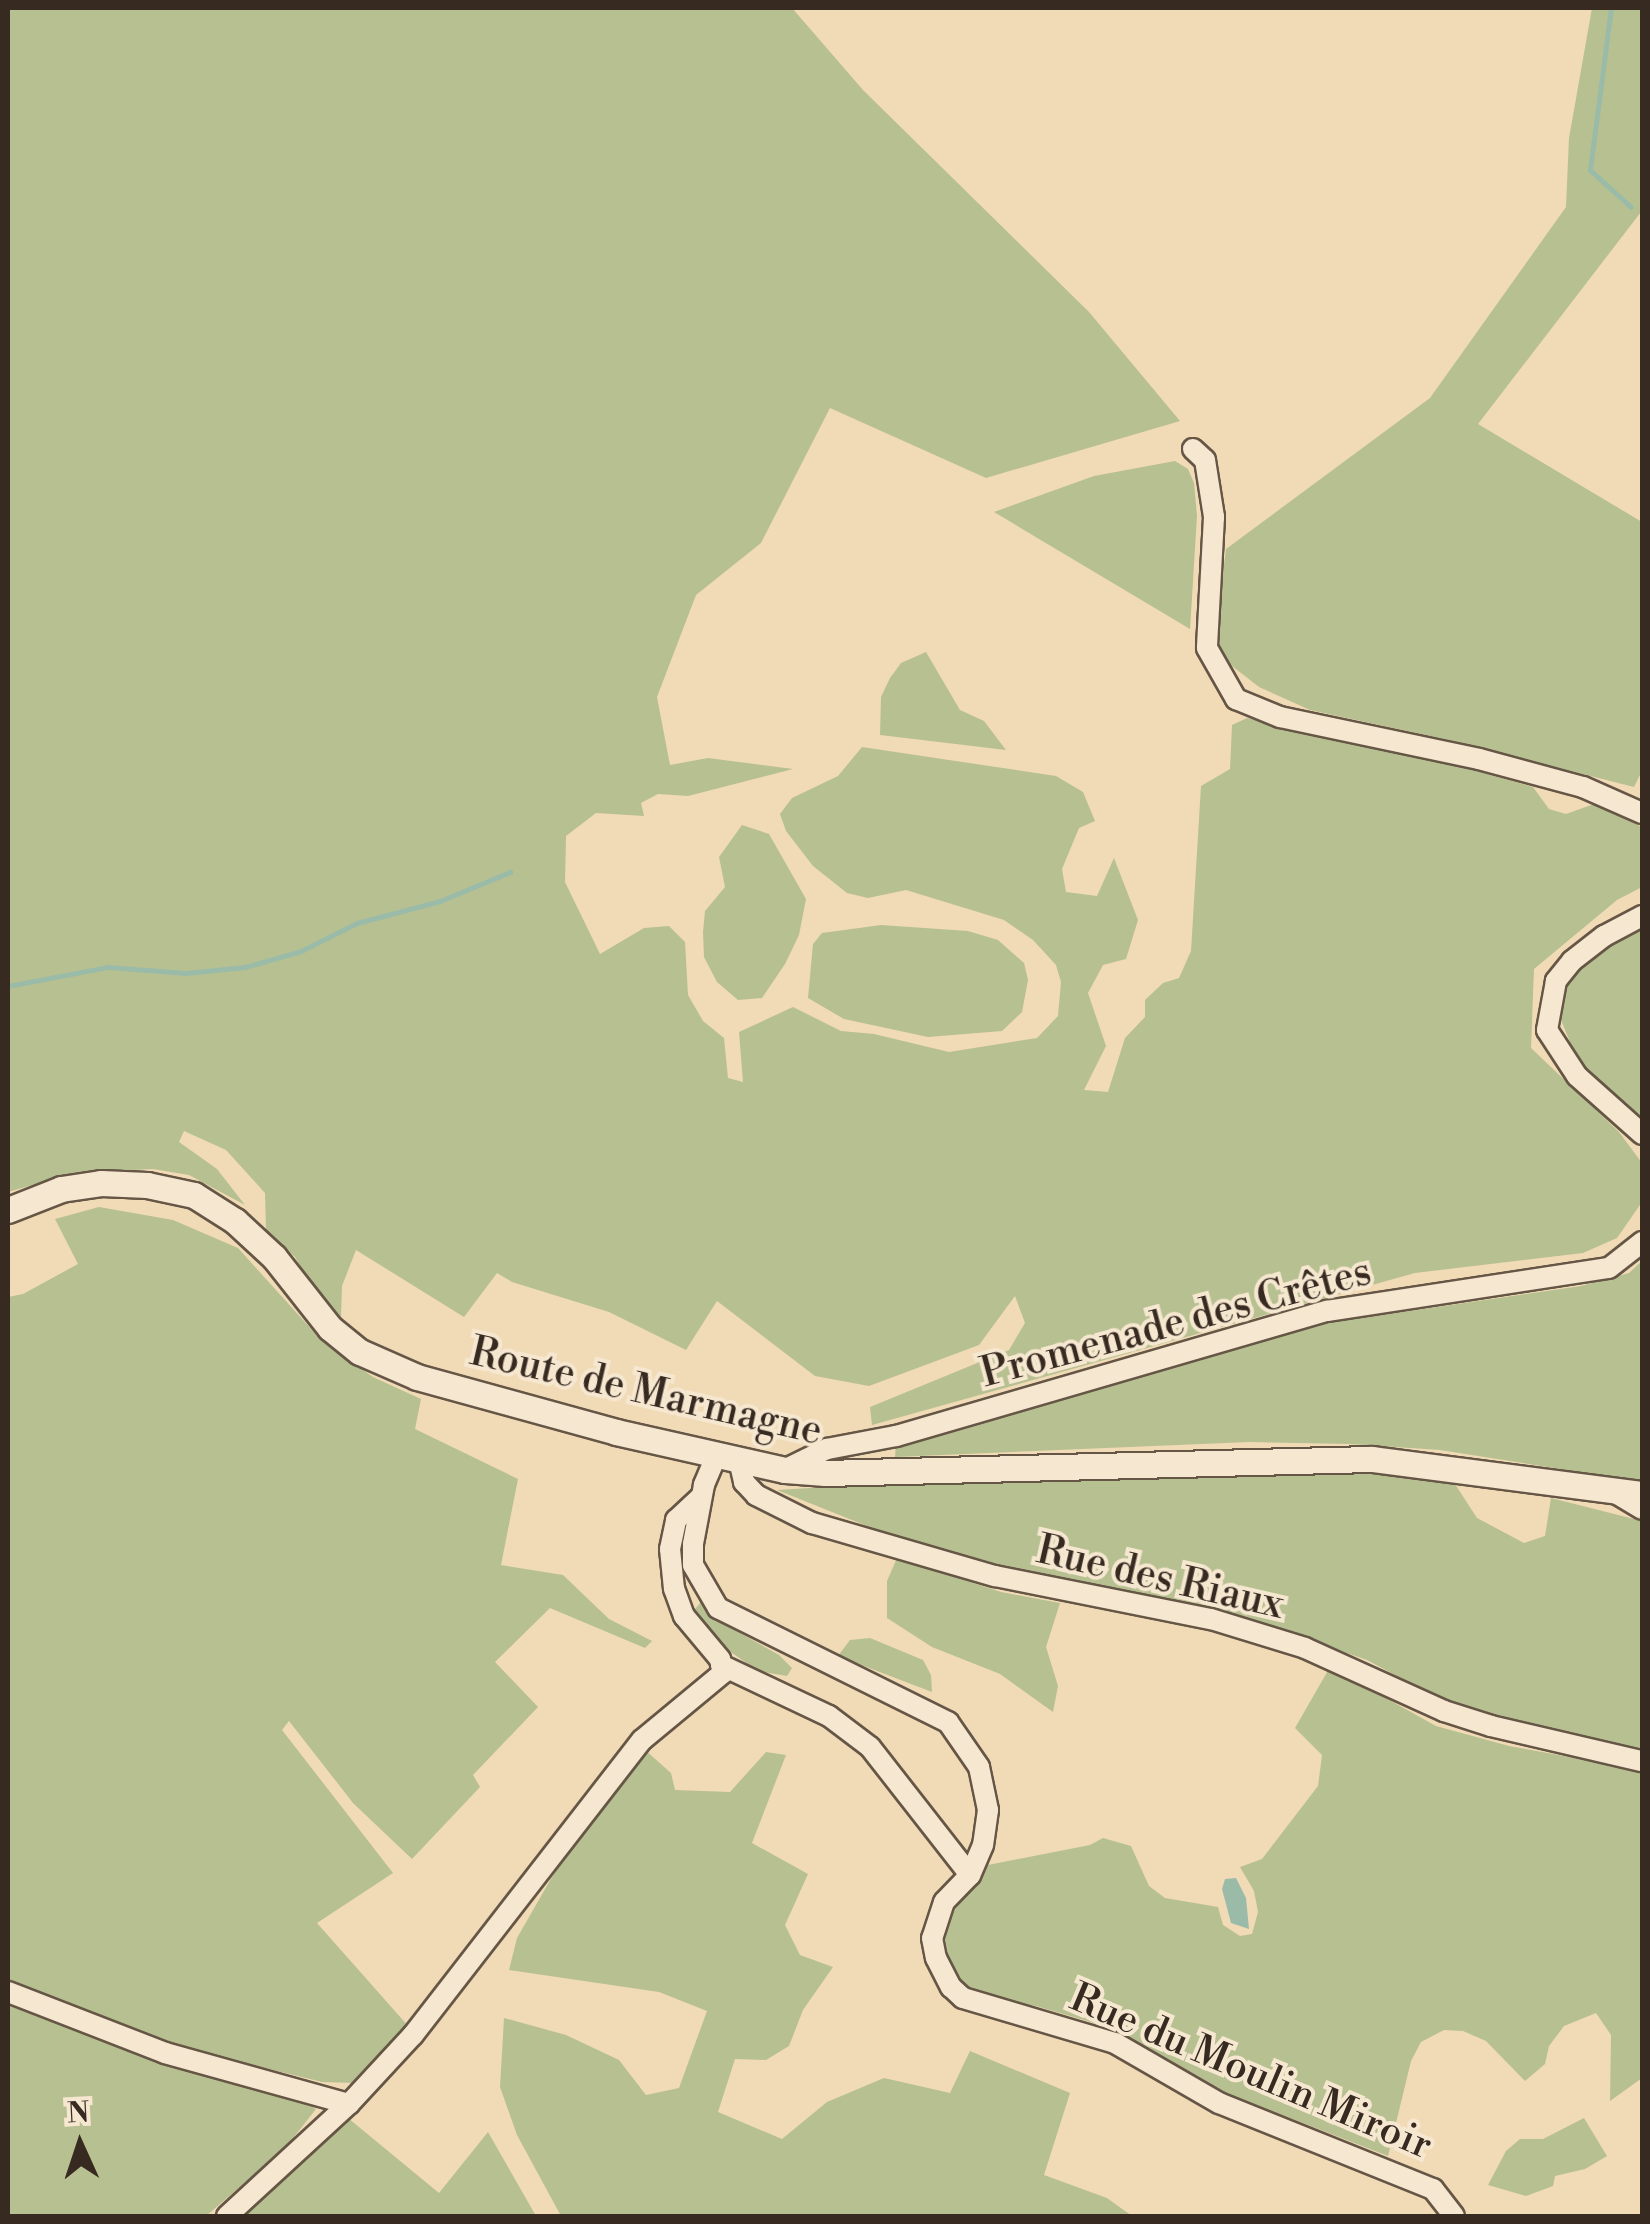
<!DOCTYPE html>
<html>
<head>
<meta charset="utf-8">
<style>
  body { margin:0 }
  #map { position:relative; width:1650px; height:2224px; overflow:hidden; background:#f1dab6; font-family:"Libre Bodoni",serif }
  div>[style] { position:absolute }
  .green>* { inset:0; background:#b7c091 }
  .water>* { inset:0; background:#9bbba9 }
  .stream>* { height:5px; margin:-2.5px; padding:0 2.5px; transform-origin:2.5px; border-radius:2.5px; background:#9bbba9 }
  .roads { filter:drop-shadow(2px 0 #665646) drop-shadow(-2px 0 #665646) drop-shadow(0 2px #665646) drop-shadow(0 -2px #665646) }
  .minor>* { height:20px; margin:-10px; padding:0 10px; transform-origin:10px; border-radius:10px; background:#f6e7d0 }
  .tertiary>* { height:25px; margin:-12.5px; padding:0 12.5px; transform-origin:12.5px; border-radius:12.5px; background:#f6e7d0 }
  span { translate:-50% -50%; white-space:nowrap; text-align:center; line-height:1.15; -webkit-text-stroke:8px #f6e7d0; paint-order:stroke }
  .street-label { font-size:40px; color:#372a21 }
  .frame { position:absolute; inset:0; border:10px solid #372a21; pointer-events:none }
  .north { position:absolute; left:30px; top:2094px; width:100px; height:100px; -webkit-text-stroke:8px #f6e7d0; paint-order:stroke; rotate:357deg; font-size:28px; font-weight:700; line-height:40px; text-align:center; color:#372a21 }
  .north::after { content:''; display:block; margin:auto; width:35px; height:45px; background:#372a21; clip-path:polygon(50% 0,100% 100%,50% 72%,0 100%) }
</style>
</head>
<body>
<div id="map">
  <div class="green">
    <i style="clip-path:polygon(8px 8px,792px 8px,863px 90px,1089px 312px,1180px 421px,986px 478px,830px 408px,761px 543px,696px 595px,657px 697px,670px 765px,708px 758px,793px 769px,688px 796px,658px 794px,641px 803px,644px 816px,596px 813px,566px 836px,565px 882px,600px 954px,644px 928px,669px 926px,685px 942px,688px 995px,703px 1021px,724px 1038px,728px 1078px,743px 1082px,739px 1032px,793px 1007px,841px 1031px,874px 1034px,949px 1052px,1037px 1038px,1058px 1016px,1061px 982px,1056px 965px,1033px 940px,1004px 920px,906px 890px,868px 898px,847px 893px,813px 866px,786px 831px,780px 814px,792px 798px,838px 776px,862px 747px,1056px 776px,1083px 792px,1095px 821px,1079px 828px,1062px 869px,1066px 892px,1097px 896px,1114px 858px,1138px 920px,1126px 959px,1103px 965px,1088px 993px,1106px 1046px,1084px 1090px,1108px 1092px,1125px 1038px,1145px 1017px,1145px 1000px,1163px 983px,1179px 978px,1191px 951px,1201px 786px,1230px 769px,1232px 725px,1247px 718px,1455px 765px,1533px 787px,1549px 809px,1566px 814px,1594px 804px,1642px 827px,1642px 887px,1617px 900px,1534px 969px,1531px 1048px,1619px 1132px,1642px 1163px,1642px 1202px,1617px 1238px,1583px 1253px,1415px 1273px,872px 1425px,870px 1407px,1009px 1350px,1025px 1323px,1015px 1296px,979px 1345px,869px 1386px,815px 1376px,717px 1301px,686px 1350px,609px 1312px,512px 1282px,497px 1273px,464px 1317px,356px 1250px,342px 1286px,341px 1317px,318px 1296px,295px 1257px,266px 1230px,265px 1193px,226px 1150px,184px 1131px,179px 1142px,217px 1169px,245px 1205px,189px 1175px,153px 1169px,74px 1173px,8px 1192px)"></i>
    <i style="clip-path:polygon(1592px 8px,1642px 8px,1641px 212px,1478px 424px,1642px 522px,1642px 771px,1634px 787px,1449px 740px,1310px 710px,1259px 687px,1227px 662px,1215px 637px,1226px 549px,1430px 398px,1566px 207px,1569px 138px)"></i>
    <i style="clip-path:polygon(1175px 461px,1188px 469px,1194px 483px,1197px 516px,1190px 629px,994px 512px,1094px 476px)"></i>
    <i style="clip-path:polygon(926px 652px,960px 710px,984px 721px,1006px 750px,880px 735px,881px 697px,890px 678px,901px 663px)"></i>
    <i style="clip-path:polygon(742px 825px,769px 834px,806px 899px,799px 935px,785px 964px,762px 998px,738px 1000px,717px 982px,704px 957px,703px 932px,705px 911px,725px 887px,719px 857px)"></i>
    <i style="clip-path:polygon(881px 925px,968px 931px,998px 940px,1024px 963px,1028px 980px,1022px 1012px,1002px 1031px,928px 1037px,844px 1019px,808px 998px,813px 944px,822px 933px)"></i>
    <i style="clip-path:polygon(1642px 925px,1642px 1121px,1577px 1059px,1561px 1020px,1565px 980px,1605px 946px)"></i>
    <i style="clip-path:polygon(99px 1207px,173px 1220px,238px 1248px,322px 1341px,373px 1377px,421px 1399px,415px 1429px,518px 1479px,501px 1565px,563px 1575px,609px 1619px,652px 1641px,645px 1648px,550px 1608px,495px 1662px,538px 1707px,473px 1775px,480px 1787px,412px 1859px,353px 1803px,289px 1721px,282px 1730px,393px 1873px,317px 1923px,409px 2027px,355px 2083px,322px 2082px,197px 2051px,8px 1985px,8px 1297px,23px 1294px,78px 1264px,55px 1219px)"></i>
    <i style="clip-path:polygon(1642px 1261px,1642px 1482px,1440px 1450px,1350px 1444px,1249px 1442px,895px 1457px,896px 1443px,1327px 1323px,1581px 1286px,1629px 1273px)"></i>
    <i style="clip-path:polygon(1345px 1472px,1453px 1481px,1477px 1518px,1524px 1543px,1545px 1536px,1551px 1498px,1642px 1521px,1642px 1752px,1453px 1706px,1367px 1660px,1261px 1623px,1008px 1572px,887px 1534px,777px 1490px,909px 1482px)"></i>
    <i style="clip-path:polygon(897px 1558px,1001px 1592px,1060px 1603px,1046px 1647px,1058px 1686px,1053px 1712px,1000px 1674px,932px 1647px,887px 1618px,887px 1581px)"></i>
    <i style="clip-path:polygon(701px 1602px,711px 1617px,779px 1655px,792px 1668px,787px 1676px,758px 1671px,725px 1648px,695px 1609px)"></i>
    <i style="clip-path:polygon(870px 1638px,923px 1660px,931px 1675px,932px 1692px,838px 1656px,850px 1640px)"></i>
    <i style="clip-path:polygon(1330px 1667px,1436px 1726px,1509px 1746px,1642px 1770px,1642px 2078px,1610px 2101px,1611px 2035px,1596px 2013px,1564px 2026px,1549px 2046px,1545px 2064px,1525px 2081px,1486px 2041px,1463px 2031px,1444px 2030px,1421px 2042px,1411px 2061px,1388px 2156px,1233px 2096px,1111px 2028px,1036px 2006px,985px 1998px,970px 1992px,947px 1966px,942px 1927px,988px 1865px,1090px 1845px,1103px 1838px,1131px 1846px,1149px 1886px,1165px 1898px,1218px 1907px,1223px 1925px,1240px 1936px,1252px 1934px,1258px 1912px,1254px 1891px,1240px 1867px,1262px 1859px,1318px 1786px,1322px 1755px,1295px 1728px)"></i>
    <i style="clip-path:polygon(644px 1749px,671px 1773px,675px 1790px,730px 1792px,766px 1752px,786px 1755px,752px 1843px,808px 1874px,785px 1925px,800px 1955px,833px 1967px,803px 2010px,789px 2046px,766px 2060px,735px 2059px,718px 2112px,782px 2139px,827px 2102px,884px 2078px,950px 2093px,970px 2051px,1070px 2093px,1044px 2175px,1107px 2198px,1132px 2216px,561px 2216px,517px 2135px,500px 2087px,504px 2018px,566px 2035px,619px 2060px,646px 2095px,679px 2088px,707px 2011px,659px 1992px,509px 1970px,517px 1938px,552px 1877px)"></i>
    <i style="clip-path:polygon(8px 2004px,111px 2044px,300px 2099px,316px 2109px,286px 2147px,206px 2216px,8px 2216px)"></i>
    <i style="clip-path:polygon(348px 2118px,439px 2193px,488px 2132px,536px 2216px,245px 2216px)"></i>
    <i style="clip-path:polygon(1584px 2118px,1607px 2156px,1585px 2169px,1555px 2176px,1553px 2186px,1526px 2196px,1488px 2185px,1506px 2151px,1520px 2139px,1543px 2139px)"></i>
  </div>
  <div class="water">
    <i style="clip-path:polygon(1236px 1878px,1246px 1898px,1249px 1929px,1231px 1923px,1222px 1889px,1225px 1879px)"></i>
  </div>
  <div class="stream">
    <i style="left:1611px;top:8px;width:163px;rotate:97.4deg"></i>
    <i style="left:1590px;top:170px;width:55px;rotate:42.1deg"></i>
    <i style="left:8px;top:986px;width:102px;rotate:-10.8deg"></i>
    <i style="left:108px;top:967px;width:78px;rotate:4.4deg"></i>
    <i style="left:186px;top:973px;width:59px;rotate:-5.8deg"></i>
    <i style="left:245px;top:967px;width:58px;rotate:-15.9deg"></i>
    <i style="left:301px;top:951px;width:63px;rotate:-26.6deg"></i>
    <i style="left:357px;top:923px;width:86px;rotate:-14.8deg"></i>
    <i style="left:440px;top:901px;width:76px;rotate:-22.5deg"></i>
  </div>
  <div class="roads">
    <div class="minor">
      <i style="left:1193px;top:449px;width:16px;rotate:43deg"></i>
      <i style="left:1205px;top:460px;width:58px;rotate:81deg"></i>
      <i style="left:1214px;top:517px;width:131px;rotate:93.1deg"></i>
      <i style="left:1207px;top:648px;width:59px;rotate:60.4deg"></i>
      <i style="left:1236px;top:699px;width:48px;rotate:22.2deg"></i>
      <i style="left:1280px;top:717px;width:203px;rotate:11.9deg"></i>
      <i style="left:1479px;top:759px;width:108px;rotate:15.1deg"></i>
      <i style="left:1583px;top:787px;width:64px;rotate:23.8deg"></i>
      <i style="left:1642px;top:916px;width:43px;rotate:152.2deg"></i>
      <i style="left:1604px;top:936px;width:41px;rotate:142deg"></i>
      <i style="left:1572px;top:961px;width:26px;rotate:129deg"></i>
      <i style="left:1556px;top:981px;width:50px;rotate:100.4deg"></i>
      <i style="left:1547px;top:1030px;width:55px;rotate:56.9deg"></i>
      <i style="left:1577px;top:1076px;width:87px;rotate:41.7deg"></i>
      <i style="left:717px;top:1454px;width:34px;rotate:113deg"></i>
      <i style="left:704px;top:1485px;width:60px;rotate:100.6deg"></i>
      <i style="left:693px;top:1544px;width:21px;rotate:90deg"></i>
      <i style="left:693px;top:1565px;width:50px;rotate:59.8deg"></i>
      <i style="left:718px;top:1608px;width:257px;rotate:26.4deg"></i>
      <i style="left:948px;top:1722px;width:55px;rotate:55.4deg"></i>
      <i style="left:979px;top:1767px;width:44px;rotate:78.2deg"></i>
      <i style="left:988px;top:1810px;width:35px;rotate:98deg"></i>
      <i style="left:983px;top:1845px;width:33px;rotate:113deg"></i>
      <i style="left:970px;top:1875px;width:37px;rotate:134deg"></i>
      <i style="left:944px;top:1902px;width:38px;rotate:108deg"></i>
      <i style="left:932px;top:1938px;width:20px;rotate:79deg"></i>
      <i style="left:936px;top:1958px;width:33px;rotate:63deg"></i>
      <i style="left:951px;top:1987px;width:16px;rotate:43deg"></i>
      <i style="left:963px;top:1998px;width:159px;rotate:16.5deg"></i>
      <i style="left:1115px;top:2043px;width:120px;rotate:30deg"></i>
      <i style="left:1219px;top:2103px;width:231px;rotate:21.9deg"></i>
      <i style="left:1433px;top:2189px;width:34px;rotate:52deg"></i>
      <i style="left:739px;top:1460px;width:23px;rotate:77deg"></i>
      <i style="left:744px;top:1482px;width:18px;rotate:47deg"></i>
      <i style="left:756px;top:1495px;width:63px;rotate:26.6deg"></i>
      <i style="left:812px;top:1523px;width:191px;rotate:16.2deg"></i>
      <i style="left:995px;top:1576px;width:220px;rotate:11.3deg"></i>
      <i style="left:1211px;top:1619px;width:98px;rotate:17.1deg"></i>
      <i style="left:1305px;top:1648px;width:153px;rotate:24.4deg"></i>
      <i style="left:1444px;top:1711px;width:49px;rotate:17.7deg"></i>
      <i style="left:1491px;top:1726px;width:155px;rotate:13.1deg"></i>
      <i style="left:786px;top:1469px;width:46px;rotate:-26deg"></i>
      <i style="left:827px;top:1449px;width:70px;rotate:-10.7deg"></i>
      <i style="left:896px;top:1436px;width:449px;rotate:-16.2deg"></i>
      <i style="left:1327px;top:1311px;width:285px;rotate:-8.7deg"></i>
      <i style="left:1609px;top:1268px;width:42px;rotate:-38.2deg"></i>
      <i style="left:1614px;top:1492px;width:33px;rotate:31deg"></i>
      <i style="left:721px;top:1665px;width:119px;rotate:25.3deg"></i>
      <i style="left:829px;top:1716px;width:51px;rotate:37.1deg"></i>
      <i style="left:870px;top:1747px;width:162px;rotate:52deg"></i>
      <i style="left:8px;top:1992px;width:168px;rotate:21.2deg"></i>
      <i style="left:165px;top:2053px;width:191px;rotate:15.5deg"></i>
      <i style="left:227px;top:2216px;width:166px;rotate:-42.6deg"></i>
      <i style="left:349px;top:2104px;width:94px;rotate:-47.2deg"></i>
      <i style="left:413px;top:2035px;width:373px;rotate:-52.2deg"></i>
      <i style="left:642px;top:1740px;width:105px;rotate:-39.6deg"></i>
      <i style="left:723px;top:1673px;width:14px;rotate:-102deg"></i>
      <i style="left:720px;top:1659px;width:56px;rotate:-129.9deg"></i>
      <i style="left:684px;top:1616px;width:29px;rotate:-110deg"></i>
      <i style="left:674px;top:1589px;width:40px;rotate:-95.7deg"></i>
      <i style="left:670px;top:1549px;width:30px;rotate:-78deg"></i>
      <i style="left:676px;top:1520px;width:33px;rotate:-43deg"></i>
    </div>
    <div class="tertiary">
      <i style="left:8px;top:1210px;width:57px;rotate:-21.6deg"></i>
      <i style="left:61px;top:1189px;width:40px;rotate:-8.5deg"></i>
      <i style="left:101px;top:1183px;width:46px;rotate:2.5deg"></i>
      <i style="left:147px;top:1185px;width:48px;rotate:12deg"></i>
      <i style="left:194px;top:1195px;width:49px;rotate:32.4deg"></i>
      <i style="left:235px;top:1221px;width:53px;rotate:42.7deg"></i>
      <i style="left:274px;top:1257px;width:90px;rotate:51.7deg"></i>
      <i style="left:330px;top:1328px;width:38px;rotate:39deg"></i>
      <i style="left:360px;top:1352px;width:62px;rotate:23.7deg"></i>
      <i style="left:417px;top:1377px;width:206px;rotate:15.4deg"></i>
      <i style="left:616px;top:1432px;width:173px;rotate:12.7deg"></i>
      <i style="left:785px;top:1470px;width:40px;rotate:4.3deg"></i>
      <i style="left:825px;top:1473px;width:547px;rotate:-1.47deg"></i>
      <i style="left:1372px;top:1459px;width:272px;rotate:7.4deg"></i>
    </div>
  </div>
  <div class="street-label">
    <span style="left:1176px;top:1323px;rotate:-15deg">Promenade des Crêtes</span>
    <span style="left:646px;top:1392px;rotate:13deg">Route de Marmagne</span>
    <span style="left:1160px;top:1578px;rotate:13deg">Rue des Riaux</span>
    <span style="left:1251px;top:2072px;rotate:23deg">Rue du Moulin Miroir</span>
  </div>
  <div class="frame"></div>
  <div class="north">N</div>
</div>
</body>
</html>
